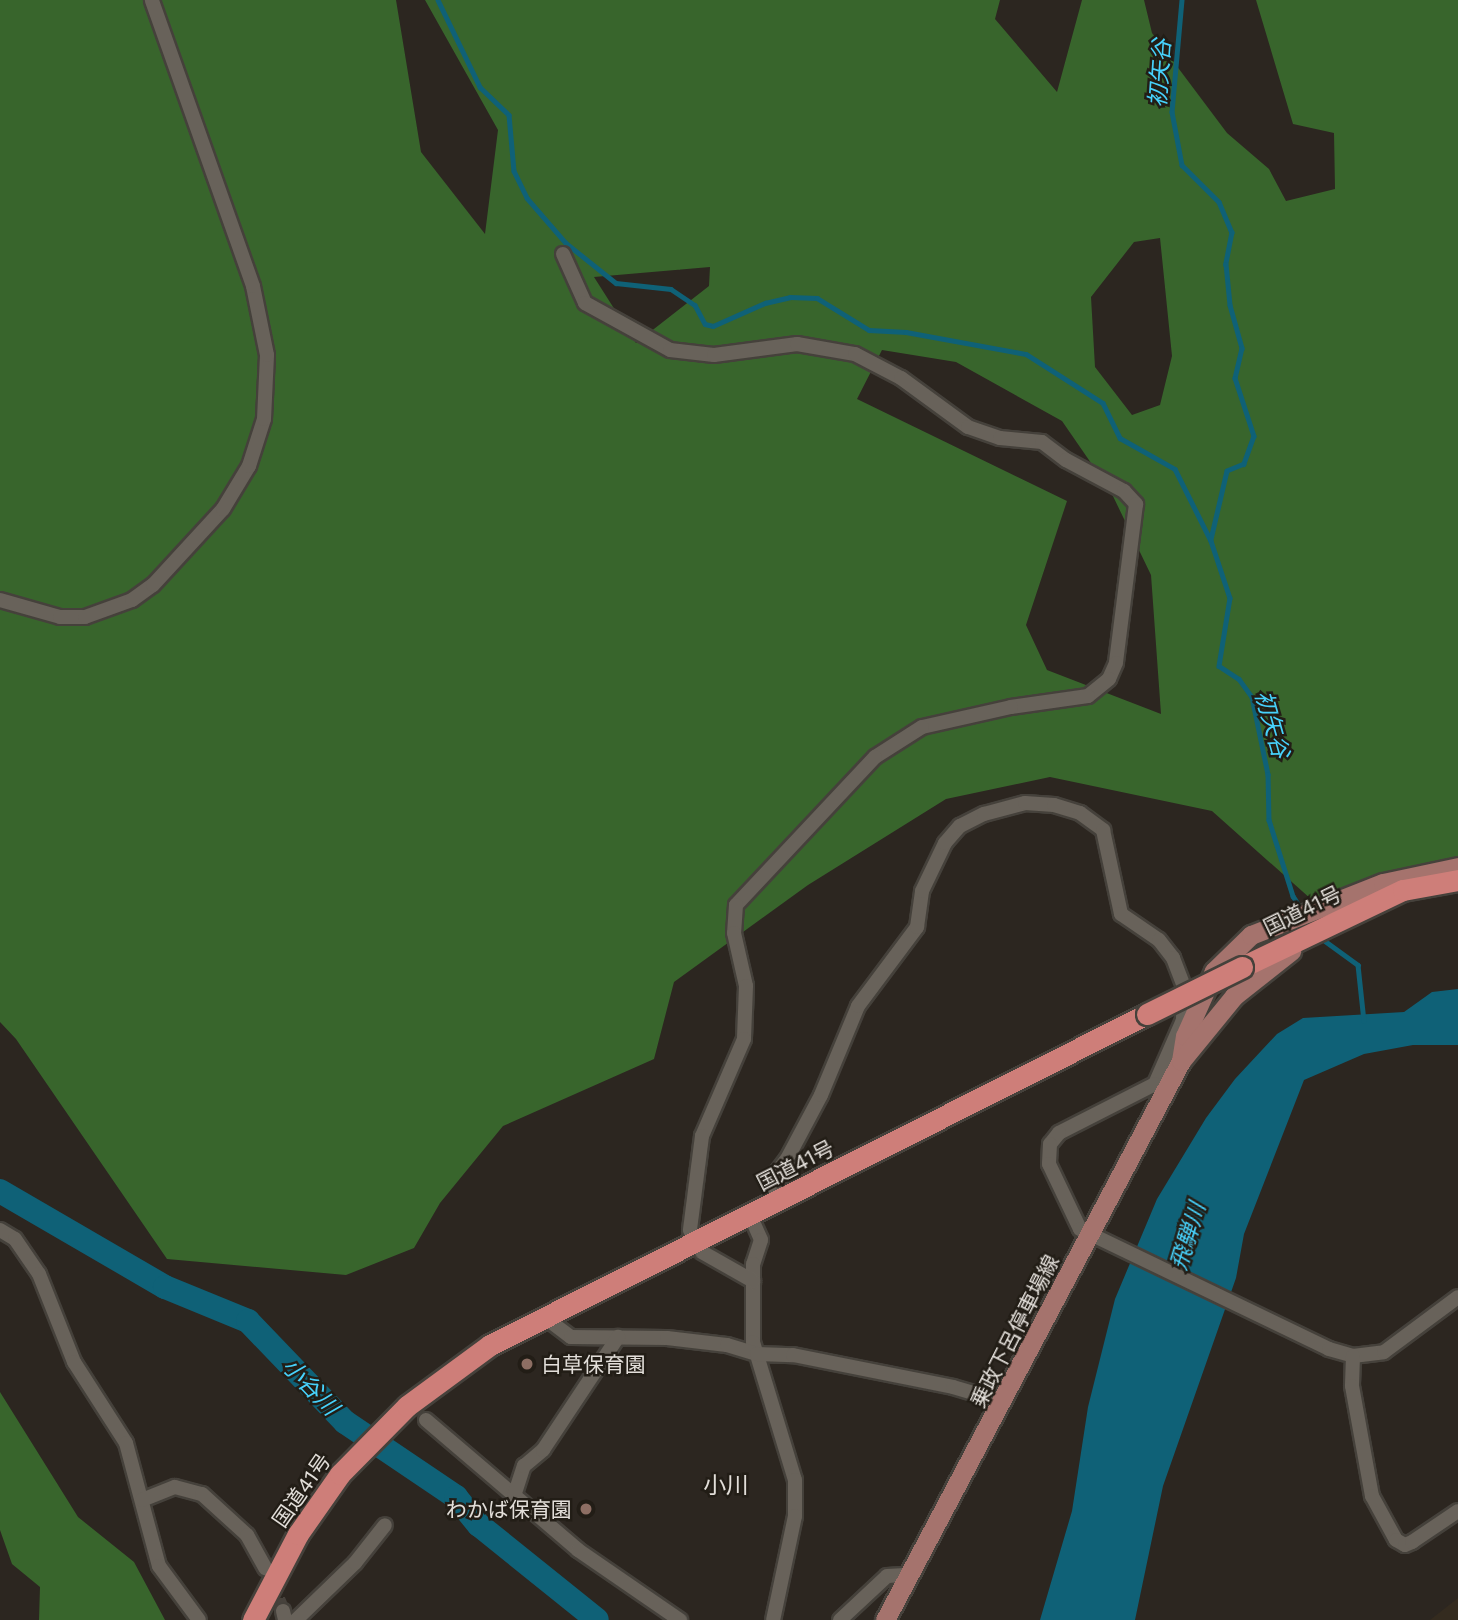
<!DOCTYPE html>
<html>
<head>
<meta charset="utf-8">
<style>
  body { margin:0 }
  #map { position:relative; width:1458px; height:1620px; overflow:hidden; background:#2c2620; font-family:Commissioner,"Noto Sans JP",sans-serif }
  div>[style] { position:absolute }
  .built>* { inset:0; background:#342b1f }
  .forest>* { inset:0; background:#38652c }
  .water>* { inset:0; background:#0f6177 }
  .stream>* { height:4.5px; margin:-2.25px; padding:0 2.25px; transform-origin:2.25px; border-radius:2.25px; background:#0f6177 }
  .river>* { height:24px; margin:-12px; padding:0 12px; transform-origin:12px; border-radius:12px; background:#0f6177 }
  .minor-tunnel>* { height:14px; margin-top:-7px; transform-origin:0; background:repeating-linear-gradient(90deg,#47423c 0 14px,transparent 0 21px) }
  .roads { filter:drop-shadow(2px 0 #45413b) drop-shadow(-2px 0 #45413b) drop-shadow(0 2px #45413b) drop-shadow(0 -2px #45413b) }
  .minor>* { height:14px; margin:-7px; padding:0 7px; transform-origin:7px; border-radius:7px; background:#68625a }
  .major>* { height:19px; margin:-9.5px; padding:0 9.5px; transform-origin:9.5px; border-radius:9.5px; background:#a5736d }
  .highway>* { height:21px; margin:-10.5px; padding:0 10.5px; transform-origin:10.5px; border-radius:10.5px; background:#ce7e79 }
  .bridges { filter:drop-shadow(2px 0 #45413b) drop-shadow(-2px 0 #45413b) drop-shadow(0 2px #45413b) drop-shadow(0 -2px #45413b) }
  .highway-bridge>* { height:21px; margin:-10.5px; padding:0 10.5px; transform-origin:10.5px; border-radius:10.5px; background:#ce7e79 }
  .dots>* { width:19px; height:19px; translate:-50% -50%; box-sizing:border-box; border:4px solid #221d16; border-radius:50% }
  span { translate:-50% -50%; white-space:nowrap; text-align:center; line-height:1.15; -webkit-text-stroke:5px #221d16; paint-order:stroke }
  .street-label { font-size:21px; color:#e2ded9 }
  .poi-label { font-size:21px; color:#e2ded9 }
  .left { translate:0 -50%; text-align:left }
  .right { translate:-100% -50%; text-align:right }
  .water-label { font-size:23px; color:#47d2fc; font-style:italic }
  .neighbourhood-label { font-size:23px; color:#e2ded9 }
</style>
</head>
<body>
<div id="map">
  <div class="built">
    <i style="clip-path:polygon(1458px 1598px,1458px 1620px,1430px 1620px)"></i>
  </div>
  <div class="forest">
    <i style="clip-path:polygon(evenodd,0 0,396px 0,421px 152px,485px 234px,498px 130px,425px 0,1000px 0,995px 19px,1057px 92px,1082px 0,1144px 0,1152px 33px,1227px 133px,1269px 169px,1286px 201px,1335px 189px,1334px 133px,1293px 124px,1256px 0,1458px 0,1458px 882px,1330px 916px,1212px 811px,1050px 777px,946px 799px,808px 885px,674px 982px,654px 1059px,503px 1126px,440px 1203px,414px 1248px,346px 1275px,167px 1259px,16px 1039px,0 1022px,0 0,1160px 238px,1172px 356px,1160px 405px,1132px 415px,1095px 367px,1091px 297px,1134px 242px,1160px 238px,0 0,710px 267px,709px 286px,636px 343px,594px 277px,710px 267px,0 0,882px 350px,956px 362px,1062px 421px,1111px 492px,1151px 575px,1161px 714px,1047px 670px,1026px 625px,1067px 501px,857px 399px,882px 350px)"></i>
    <i style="clip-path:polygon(0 1392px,78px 1517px,134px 1562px,165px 1620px,39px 1620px,40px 1587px,12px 1564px,0 1530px)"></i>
  </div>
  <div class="water">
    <i style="clip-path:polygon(1458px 989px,1458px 1045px,1413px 1045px,1364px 1054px,1304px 1080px,1244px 1234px,1236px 1278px,1163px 1486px,1135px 1620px,1040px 1620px,1072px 1511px,1088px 1407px,1115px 1299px,1157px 1199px,1206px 1118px,1235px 1079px,1277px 1034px,1303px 1018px,1404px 1012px,1432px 992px)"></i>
  </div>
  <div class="stream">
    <i style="left:438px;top:0;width:97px;rotate:64.2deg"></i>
    <i style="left:480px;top:87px;width:40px;rotate:44deg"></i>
    <i style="left:509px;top:115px;width:56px;rotate:84.9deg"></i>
    <i style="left:514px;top:171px;width:30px;rotate:64deg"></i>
    <i style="left:527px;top:198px;width:60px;rotate:49.1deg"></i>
    <i style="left:566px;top:243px;width:64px;rotate:38.7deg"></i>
    <i style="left:616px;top:283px;width:55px;rotate:6.2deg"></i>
    <i style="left:671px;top:289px;width:29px;rotate:34deg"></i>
    <i style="left:695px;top:305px;width:21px;rotate:62deg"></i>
    <i style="left:705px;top:324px;width:8px;rotate:14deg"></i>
    <i style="left:713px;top:326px;width:57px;rotate:-23.9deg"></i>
    <i style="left:765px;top:303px;width:26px;rotate:-13deg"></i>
    <i style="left:790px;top:297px;width:27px;rotate:2deg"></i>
    <i style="left:817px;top:298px;width:61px;rotate:31.6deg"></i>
    <i style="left:869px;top:330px;width:37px;rotate:3deg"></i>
    <i style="left:906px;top:332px;width:122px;rotate:10.4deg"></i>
    <i style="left:1026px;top:354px;width:91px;rotate:32.5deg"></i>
    <i style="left:1103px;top:403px;width:39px;rotate:64deg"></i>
    <i style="left:1120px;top:438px;width:63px;rotate:29.4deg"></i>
    <i style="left:1175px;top:469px;width:80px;rotate:63.4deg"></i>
    <i style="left:1211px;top:541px;width:60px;rotate:71.6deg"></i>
    <i style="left:1230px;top:598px;width:69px;rotate:99.2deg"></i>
    <i style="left:1219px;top:666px;width:24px;rotate:33deg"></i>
    <i style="left:1239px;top:679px;width:22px;rotate:54deg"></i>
    <i style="left:1252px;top:697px;width:79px;rotate:78.3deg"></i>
    <i style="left:1268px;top:774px;width:46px;rotate:88.8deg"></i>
    <i style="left:1269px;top:820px;width:80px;rotate:72.5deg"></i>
    <i style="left:1293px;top:896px;width:17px;rotate:57deg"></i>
    <i style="left:1182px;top:0;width:112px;rotate:95.1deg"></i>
    <i style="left:1172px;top:112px;width:54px;rotate:79.3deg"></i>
    <i style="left:1182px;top:165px;width:52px;rotate:45deg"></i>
    <i style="left:1219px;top:202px;width:33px;rotate:67deg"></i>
    <i style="left:1232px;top:232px;width:33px;rotate:101deg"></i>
    <i style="left:1226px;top:264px;width:41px;rotate:84.4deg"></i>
    <i style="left:1230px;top:305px;width:45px;rotate:74.4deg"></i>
    <i style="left:1242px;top:348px;width:31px;rotate:103deg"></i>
    <i style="left:1235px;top:378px;width:61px;rotate:71.9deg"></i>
    <i style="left:1254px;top:436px;width:30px;rotate:110deg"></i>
    <i style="left:1244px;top:464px;width:18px;rotate:158deg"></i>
    <i style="left:1227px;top:471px;width:70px;rotate:103.2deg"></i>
    <i style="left:1321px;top:938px;width:46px;rotate:36.1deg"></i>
    <i style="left:1358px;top:965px;width:56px;rotate:83.9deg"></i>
  </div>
  <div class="river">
    <i style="left:0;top:1191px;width:191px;rotate:30.2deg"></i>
    <i style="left:165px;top:1287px;width:90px;rotate:22.3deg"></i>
    <i style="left:248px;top:1321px;width:140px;rotate:46.2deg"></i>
    <i style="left:345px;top:1422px;width:134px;rotate:34deg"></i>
    <i style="left:456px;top:1497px;width:36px;rotate:51deg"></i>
    <i style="left:479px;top:1525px;width:151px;rotate:38.8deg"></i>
  </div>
  <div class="minor-tunnel">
    <i style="left:270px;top:1580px;width:34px;rotate:67deg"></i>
  </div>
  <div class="roads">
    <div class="minor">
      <i style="left:563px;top:254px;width:54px;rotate:65.8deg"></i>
      <i style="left:585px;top:303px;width:97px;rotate:28.9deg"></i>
      <i style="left:670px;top:350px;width:44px;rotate:6.5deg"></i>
      <i style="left:714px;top:355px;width:84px;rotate:-7.5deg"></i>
      <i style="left:797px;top:344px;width:59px;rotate:9.8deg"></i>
      <i style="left:855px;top:354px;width:52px;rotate:27.6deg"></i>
      <i style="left:901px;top:378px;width:83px;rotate:36.2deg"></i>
      <i style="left:968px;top:427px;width:34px;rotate:19deg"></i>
      <i style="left:1000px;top:438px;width:42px;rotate:5.4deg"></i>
      <i style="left:1042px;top:442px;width:30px;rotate:37deg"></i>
      <i style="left:1066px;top:460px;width:66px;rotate:28.1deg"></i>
      <i style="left:1124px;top:491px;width:18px;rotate:47deg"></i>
      <i style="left:1136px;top:504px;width:160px;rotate:97.2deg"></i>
      <i style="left:1116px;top:663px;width:17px;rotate:114deg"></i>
      <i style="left:1109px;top:679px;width:27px;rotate:141deg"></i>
      <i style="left:1088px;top:696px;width:78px;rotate:171.9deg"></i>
      <i style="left:1011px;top:707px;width:91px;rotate:167.3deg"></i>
      <i style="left:922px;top:727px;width:56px;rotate:147.4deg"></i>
      <i style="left:875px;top:757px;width:203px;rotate:133.2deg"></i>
      <i style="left:736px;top:905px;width:28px;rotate:94deg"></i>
      <i style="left:734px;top:933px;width:54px;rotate:77.2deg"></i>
      <i style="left:746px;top:986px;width:53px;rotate:92.2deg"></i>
      <i style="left:744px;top:1039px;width:106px;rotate:113.4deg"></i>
      <i style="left:702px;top:1136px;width:95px;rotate:97.3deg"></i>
      <i style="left:0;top:600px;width:62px;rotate:15.8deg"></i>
      <i style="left:60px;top:617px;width:25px"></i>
      <i style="left:85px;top:617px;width:50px;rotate:-19.9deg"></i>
      <i style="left:132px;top:600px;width:26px;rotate:-36deg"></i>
      <i style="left:153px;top:585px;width:103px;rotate:-47.4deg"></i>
      <i style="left:223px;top:509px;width:50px;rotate:-58.8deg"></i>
      <i style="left:249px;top:466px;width:49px;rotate:-72.3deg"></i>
      <i style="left:264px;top:419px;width:64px;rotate:-87.3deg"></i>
      <i style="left:267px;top:355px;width:70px;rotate:-101.5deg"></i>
      <i style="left:253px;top:286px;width:303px;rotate:-109.5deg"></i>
      <i style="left:780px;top:1202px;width:24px;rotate:-112deg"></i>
      <i style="left:771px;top:1180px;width:26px;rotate:-53deg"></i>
      <i style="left:787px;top:1159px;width:72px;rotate:-62deg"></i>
      <i style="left:821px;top:1095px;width:96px;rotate:-67.4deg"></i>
      <i style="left:858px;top:1006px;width:99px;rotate:-53.2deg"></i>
      <i style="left:917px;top:927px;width:36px;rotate:-82deg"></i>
      <i style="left:922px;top:891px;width:53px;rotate:-64.4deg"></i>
      <i style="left:945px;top:843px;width:23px;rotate:-49deg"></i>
      <i style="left:960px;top:826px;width:27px;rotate:-27deg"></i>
      <i style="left:984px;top:814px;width:42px;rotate:-15deg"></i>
      <i style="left:1025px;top:803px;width:29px;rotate:4deg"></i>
      <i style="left:1054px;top:805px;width:27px;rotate:17deg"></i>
      <i style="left:1080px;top:813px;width:29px;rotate:36deg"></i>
      <i style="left:1103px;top:830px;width:86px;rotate:77.9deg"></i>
      <i style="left:1121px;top:914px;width:46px;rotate:34.4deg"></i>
      <i style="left:1159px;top:940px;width:23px;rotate:52deg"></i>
      <i style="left:1173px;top:958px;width:33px;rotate:69deg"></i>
      <i style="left:1185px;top:989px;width:31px;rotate:94deg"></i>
      <i style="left:1183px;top:1020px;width:70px;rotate:113.6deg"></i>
      <i style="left:1155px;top:1084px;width:108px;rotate:153deg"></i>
      <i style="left:1059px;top:1133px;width:14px;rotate:129deg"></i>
      <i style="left:1050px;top:1144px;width:20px;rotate:93deg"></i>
      <i style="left:1049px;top:1164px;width:72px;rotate:64.5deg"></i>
      <i style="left:1080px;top:1229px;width:276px;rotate:25.7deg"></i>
      <i style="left:1329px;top:1349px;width:25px;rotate:16deg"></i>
      <i style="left:1353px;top:1356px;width:31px;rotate:-7deg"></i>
      <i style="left:1384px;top:1352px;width:92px;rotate:-36.6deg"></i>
      <i style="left:750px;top:1215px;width:27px;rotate:66deg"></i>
      <i style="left:761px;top:1240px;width:25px;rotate:108deg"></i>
      <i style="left:753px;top:1264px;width:78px;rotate:90deg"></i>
      <i style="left:753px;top:1342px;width:144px;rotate:73.1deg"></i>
      <i style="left:795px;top:1480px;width:36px;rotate:90deg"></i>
      <i style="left:795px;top:1516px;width:106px;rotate:101.9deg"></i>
      <i style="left:0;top:1230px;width:17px;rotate:31deg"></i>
      <i style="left:15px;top:1239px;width:42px;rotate:55.6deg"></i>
      <i style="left:39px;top:1274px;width:95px;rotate:68.3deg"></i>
      <i style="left:74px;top:1362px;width:96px;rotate:57.3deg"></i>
      <i style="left:126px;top:1443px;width:127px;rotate:75deg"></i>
      <i style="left:159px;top:1566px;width:67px;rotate:53.5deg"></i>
      <i style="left:702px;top:1252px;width:59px;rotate:29.6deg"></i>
      <i style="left:543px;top:1316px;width:35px;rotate:37deg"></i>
      <i style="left:571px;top:1337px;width:96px;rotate:0.6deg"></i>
      <i style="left:667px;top:1338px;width:60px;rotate:6.7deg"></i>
      <i style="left:727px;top:1345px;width:31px;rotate:17deg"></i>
      <i style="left:757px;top:1354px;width:36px;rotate:2deg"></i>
      <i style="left:793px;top:1355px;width:163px;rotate:11.3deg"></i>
      <i style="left:953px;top:1387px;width:53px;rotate:16.4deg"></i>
      <i style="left:1353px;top:1356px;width:30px;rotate:92deg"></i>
      <i style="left:1352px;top:1386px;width:112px;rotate:79.7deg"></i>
      <i style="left:1372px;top:1496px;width:50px;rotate:61.4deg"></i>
      <i style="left:1396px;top:1540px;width:10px;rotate:29deg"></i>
      <i style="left:1405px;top:1545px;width:8px;rotate:-23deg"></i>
      <i style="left:1412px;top:1542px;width:55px;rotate:-34deg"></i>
      <i style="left:426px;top:1420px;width:200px;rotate:40.5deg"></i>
      <i style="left:578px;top:1550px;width:124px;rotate:34.5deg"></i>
      <i style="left:514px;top:1496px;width:32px;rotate:-72deg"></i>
      <i style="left:524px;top:1466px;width:25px;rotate:-40deg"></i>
      <i style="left:543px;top:1450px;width:136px;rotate:-56.4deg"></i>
      <i style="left:142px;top:1500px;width:35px;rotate:-22deg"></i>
      <i style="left:175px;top:1487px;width:28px;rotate:15deg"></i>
      <i style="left:202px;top:1494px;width:61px;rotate:42.3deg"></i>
      <i style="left:247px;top:1535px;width:38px;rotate:61deg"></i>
      <i style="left:283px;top:1611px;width:9px;rotate:77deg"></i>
      <i style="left:296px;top:1620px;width:82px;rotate:-44deg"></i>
      <i style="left:355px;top:1563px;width:48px;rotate:-51.7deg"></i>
      <i style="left:840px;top:1620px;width:64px;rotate:-43.1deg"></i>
      <i style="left:887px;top:1576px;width:22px;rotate:-3deg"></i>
    </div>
    <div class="major">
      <i style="left:1181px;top:1061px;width:25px;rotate:-81deg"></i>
      <i style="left:1185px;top:1036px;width:71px;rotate:-66deg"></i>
      <i style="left:1214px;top:971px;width:52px;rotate:-44.2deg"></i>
      <i style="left:1251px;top:935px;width:142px;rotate:-21.5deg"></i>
      <i style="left:1383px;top:883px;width:77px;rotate:-12deg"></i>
      <i style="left:885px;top:1620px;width:633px;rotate:-62.1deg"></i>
      <i style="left:1181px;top:1061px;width:84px;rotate:-50.8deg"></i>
      <i style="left:1234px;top:996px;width:73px;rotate:-38.3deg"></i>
    </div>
    <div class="highway">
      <i style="left:1242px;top:967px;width:178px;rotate:-25.6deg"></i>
      <i style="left:1403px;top:890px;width:56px;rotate:-10.3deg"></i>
      <i style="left:253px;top:1620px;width:97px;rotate:-62.4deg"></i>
      <i style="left:298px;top:1534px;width:73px;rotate:-55deg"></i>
      <i style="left:340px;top:1474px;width:95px;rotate:-45.4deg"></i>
      <i style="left:407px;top:1406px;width:103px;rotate:-36.3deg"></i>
      <i style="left:490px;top:1345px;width:736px;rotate:-26.74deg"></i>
    </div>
  </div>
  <div class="bridges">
    <div class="highway-bridge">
      <i style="left:1147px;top:1014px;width:106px;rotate:-26.3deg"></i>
    </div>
  </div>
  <div class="dots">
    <i style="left:527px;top:1364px;background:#8d6e63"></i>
    <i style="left:586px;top:1509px;background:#8d6e63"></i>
  </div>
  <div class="street-label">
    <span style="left:1302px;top:910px;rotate:-26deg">国道41号</span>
    <span style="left:795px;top:1165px;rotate:-27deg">国道41号</span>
    <span style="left:1014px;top:1331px;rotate:-63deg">乗政下呂停車場線</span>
    <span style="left:301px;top:1490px;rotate:-55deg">国道41号</span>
  </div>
  <div class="poi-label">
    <span class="left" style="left:541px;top:1364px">白草保育園</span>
    <span class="right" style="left:572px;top:1509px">わかば保育園</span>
  </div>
  <div class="water-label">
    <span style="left:1159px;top:73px;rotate:-86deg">初矢谷</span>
    <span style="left:1273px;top:724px;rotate:74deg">初矢谷</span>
    <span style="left:1187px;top:1236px;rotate:-73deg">飛騨川</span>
    <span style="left:311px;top:1386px;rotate:46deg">小谷川</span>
  </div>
  <div class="neighbourhood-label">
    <span style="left:726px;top:1484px">小川</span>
  </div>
</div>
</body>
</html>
